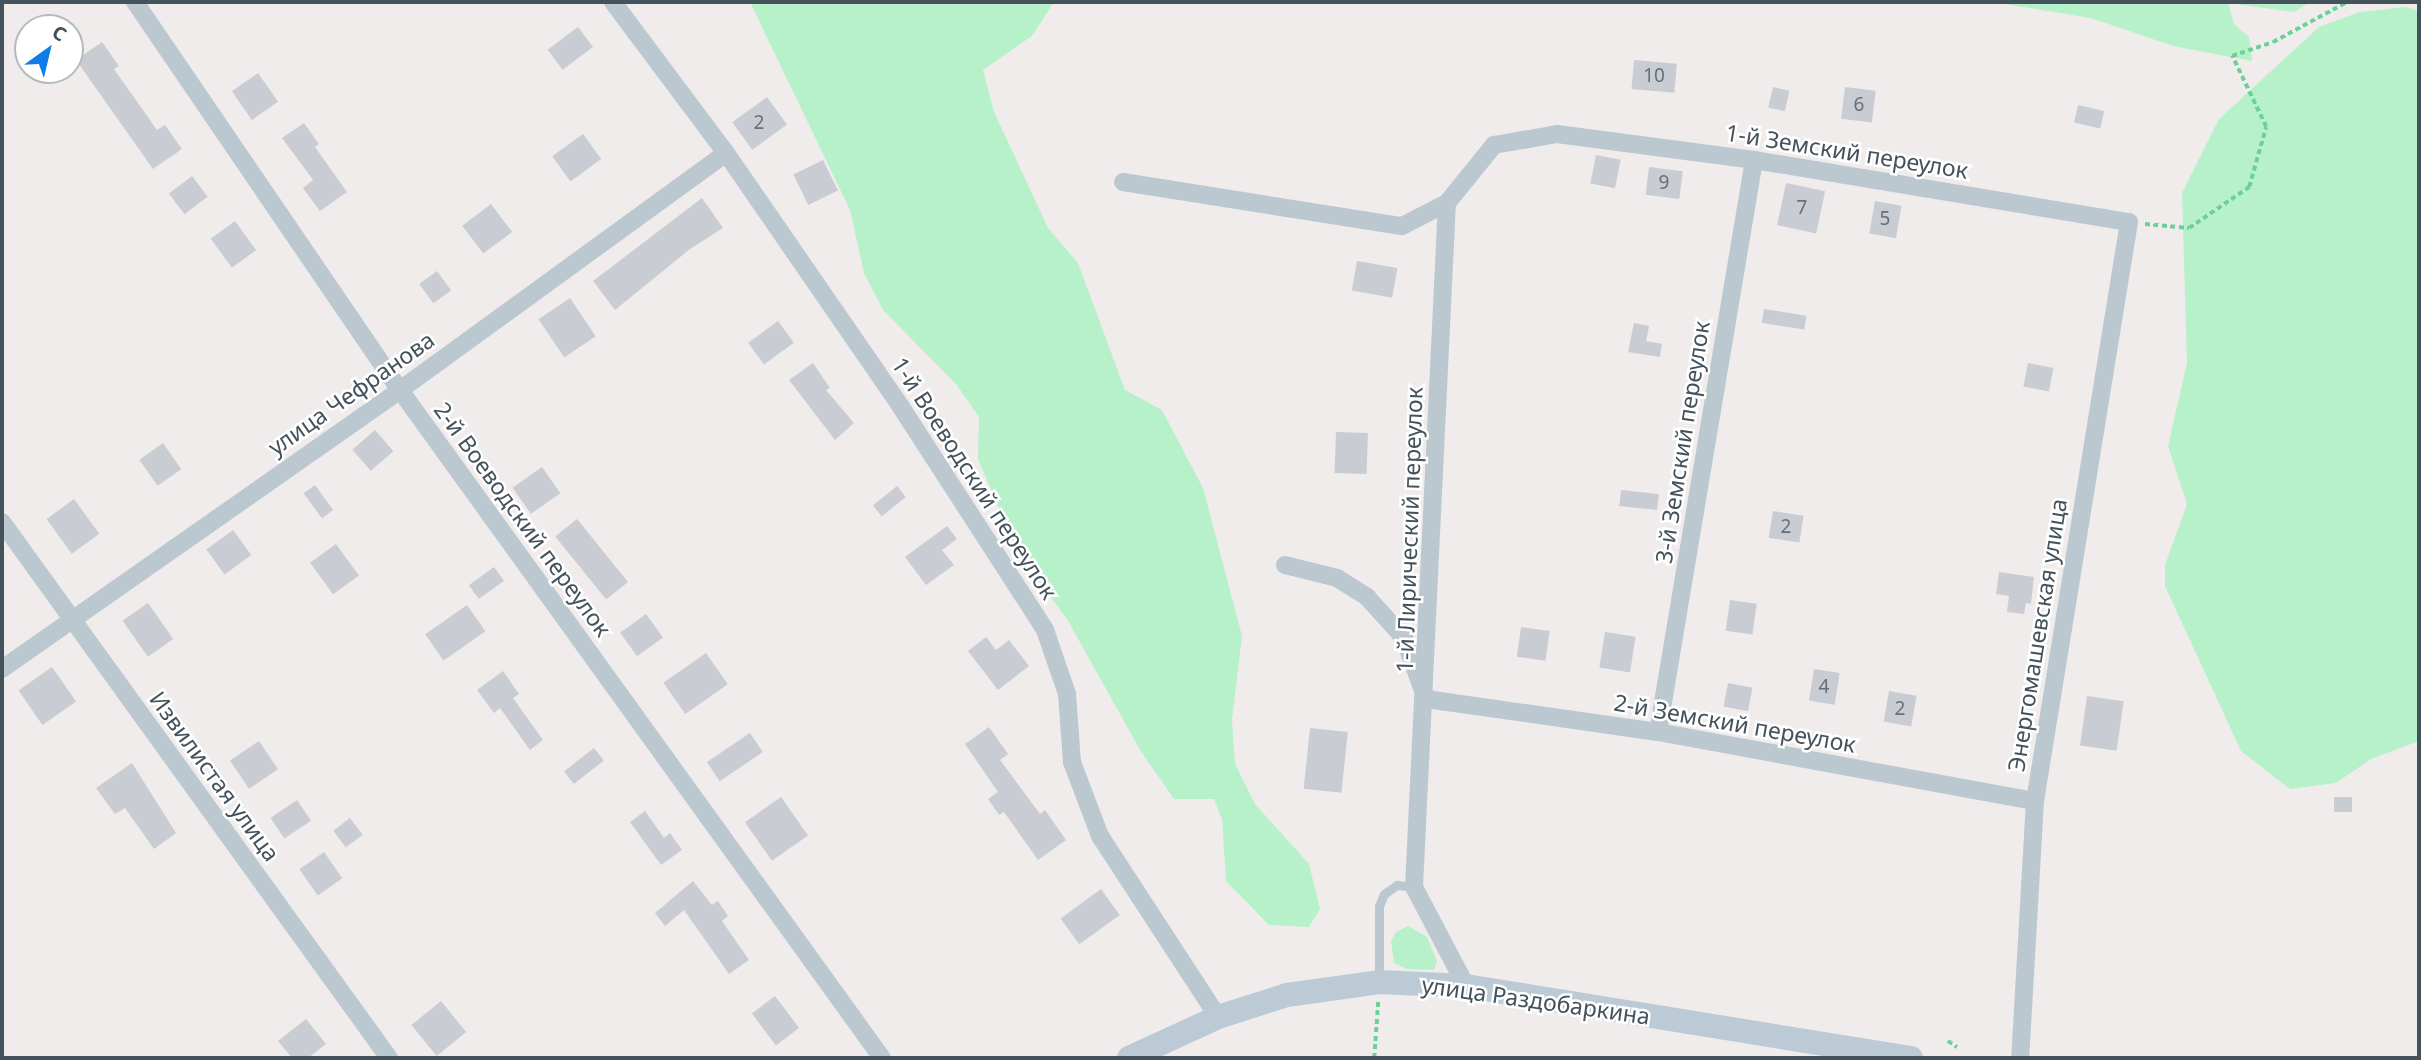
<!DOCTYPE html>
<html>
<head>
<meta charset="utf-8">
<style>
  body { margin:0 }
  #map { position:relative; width:2421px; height:1060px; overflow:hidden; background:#f0ecec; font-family:"Noto Sans",sans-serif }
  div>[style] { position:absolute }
  .green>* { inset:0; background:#b7f1c9 }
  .building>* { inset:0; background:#c9ccd2; transform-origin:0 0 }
  .path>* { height:3.5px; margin-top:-1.75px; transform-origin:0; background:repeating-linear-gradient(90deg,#6dd099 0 5px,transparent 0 8.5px) }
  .lane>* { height:9px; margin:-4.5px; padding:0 4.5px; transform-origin:4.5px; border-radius:4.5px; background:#bcc8d0 }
  .street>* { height:18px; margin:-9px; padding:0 9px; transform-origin:9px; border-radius:9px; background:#bcc8d0 }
  .secondary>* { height:24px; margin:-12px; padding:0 12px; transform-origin:12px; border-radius:12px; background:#bccad5 }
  span { translate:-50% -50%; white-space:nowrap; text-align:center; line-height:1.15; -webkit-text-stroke:5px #fff; paint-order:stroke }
  .number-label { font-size:19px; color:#657079 }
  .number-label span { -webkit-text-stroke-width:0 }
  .street-label { font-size:23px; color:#44525b }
  .frame { position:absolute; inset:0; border:4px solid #44525b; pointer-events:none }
  .north { position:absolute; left:14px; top:14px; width:70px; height:70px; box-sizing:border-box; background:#fff; border:2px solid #b4babd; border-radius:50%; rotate:34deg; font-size:19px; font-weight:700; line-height:28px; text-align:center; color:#44525b }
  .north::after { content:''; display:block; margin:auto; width:24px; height:32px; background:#0f7ce7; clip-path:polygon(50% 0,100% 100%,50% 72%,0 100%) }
</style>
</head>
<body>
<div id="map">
  <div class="green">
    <i style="clip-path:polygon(750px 2px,1054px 2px,1032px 36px,983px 70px,994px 112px,1048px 228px,1078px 263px,1125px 390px,1162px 410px,1203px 488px,1242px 636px,1232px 720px,1235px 764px,1255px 804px,1309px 864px,1320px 909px,1309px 927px,1269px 925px,1226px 881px,1222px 819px,1214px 799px,1174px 799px,1140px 750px,1067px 619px,1018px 553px,978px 459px,979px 417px,956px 384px,883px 310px,864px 273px,850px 210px)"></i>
    <i style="clip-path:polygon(1992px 2px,2310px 2px,2294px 12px,2228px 3px,2234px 24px,2249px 37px,2252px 61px,2173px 46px,2091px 18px)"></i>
    <i style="clip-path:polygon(2406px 7px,2419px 11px,2419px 741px,2371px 759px,2336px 783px,2290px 789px,2241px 751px,2165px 586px,2165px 565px,2187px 504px,2168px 446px,2187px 363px,2182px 193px,2219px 119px,2319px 27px,2360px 12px)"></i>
    <i style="clip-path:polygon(1408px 926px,1427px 937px,1437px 961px,1434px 970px,1407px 969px,1394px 963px,1391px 941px,1396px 932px)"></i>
  </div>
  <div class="building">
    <i style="left:578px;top:27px;width:25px;height:38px;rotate:53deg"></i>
    <i style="clip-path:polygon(102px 42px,119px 66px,114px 69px,157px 130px,165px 125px,182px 149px,153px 169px,76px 60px)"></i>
    <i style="left:1634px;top:60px;width:43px;height:29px;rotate:5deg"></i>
    <i style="left:258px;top:73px;width:35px;height:32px;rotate:55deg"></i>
    <i style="left:1773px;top:87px;width:17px;height:21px;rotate:13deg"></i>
    <i style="left:1845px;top:87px;width:31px;height:32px;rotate:7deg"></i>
    <i style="left:767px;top:97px;width:34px;height:43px;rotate:54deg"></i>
    <i style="left:2078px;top:105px;width:27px;height:18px;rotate:13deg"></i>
    <i style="clip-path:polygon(304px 123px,319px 144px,315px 147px,347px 192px,320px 211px,303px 188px,313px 180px,282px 138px)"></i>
    <i style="left:583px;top:134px;width:31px;height:38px;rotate:54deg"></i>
    <i style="left:1596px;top:155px;width:25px;height:29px;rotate:11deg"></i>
    <i style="left:823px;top:160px;width:34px;height:33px;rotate:64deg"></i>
    <i style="left:1649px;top:167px;width:34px;height:28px;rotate:7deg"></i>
    <i style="left:192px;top:176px;width:26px;height:29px;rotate:53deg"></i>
    <i style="left:1786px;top:183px;width:40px;height:43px;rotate:12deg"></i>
    <i style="clip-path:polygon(702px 198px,723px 228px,690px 249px,615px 310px,593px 281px)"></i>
    <i style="left:1875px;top:201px;width:27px;height:33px;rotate:10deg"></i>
    <i style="left:491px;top:204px;width:35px;height:36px;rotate:53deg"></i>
    <i style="left:235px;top:221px;width:36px;height:30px;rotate:54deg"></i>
    <i style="left:1357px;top:261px;width:41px;height:30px;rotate:10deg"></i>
    <i style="left:437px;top:271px;width:24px;height:22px;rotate:54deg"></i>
    <i style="left:570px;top:298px;width:46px;height:38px;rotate:56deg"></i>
    <i style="left:1764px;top:309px;width:43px;height:14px;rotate:9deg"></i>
    <i style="left:778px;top:321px;width:27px;height:37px;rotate:54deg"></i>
    <i style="clip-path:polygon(1634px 323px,1649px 326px,1646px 341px,1662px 344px,1660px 357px,1628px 352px)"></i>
    <i style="clip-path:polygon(813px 363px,830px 388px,826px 390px,854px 423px,835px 440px,789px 380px)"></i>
    <i style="left:2028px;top:363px;width:26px;height:24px;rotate:11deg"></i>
    <i style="left:375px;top:430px;width:28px;height:30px;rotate:49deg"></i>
    <i style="left:1336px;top:432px;width:32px;height:41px;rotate:2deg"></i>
    <i style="left:163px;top:443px;width:32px;height:29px;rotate:55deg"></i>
    <i style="left:542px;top:467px;width:32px;height:36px;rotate:55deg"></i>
    <i style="left:315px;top:485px;width:31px;height:14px;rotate:54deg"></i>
    <i style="left:897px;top:486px;width:14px;height:31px;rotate:51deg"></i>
    <i style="left:1621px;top:490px;width:38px;height:16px;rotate:6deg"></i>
    <i style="left:74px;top:499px;width:43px;height:34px;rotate:54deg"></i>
    <i style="left:1773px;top:511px;width:31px;height:27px;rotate:9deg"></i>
    <i style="left:577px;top:519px;width:81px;height:28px;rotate:51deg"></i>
    <i style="clip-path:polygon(947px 526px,957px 539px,942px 550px,954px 565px,926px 585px,905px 557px)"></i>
    <i style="left:233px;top:530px;width:31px;height:33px;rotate:54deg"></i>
    <i style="left:336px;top:544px;width:39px;height:32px;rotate:54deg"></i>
    <i style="left:494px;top:567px;width:17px;height:31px;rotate:54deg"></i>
    <i style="clip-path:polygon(1999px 572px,2034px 577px,2031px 604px,2026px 603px,2024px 614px,2007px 612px,2009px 596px,1996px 594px)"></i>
    <i style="left:1730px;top:600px;width:27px;height:31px;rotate:8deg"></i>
    <i style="left:148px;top:603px;width:44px;height:31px;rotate:55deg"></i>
    <i style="left:467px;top:605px;width:32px;height:51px;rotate:55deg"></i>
    <i style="left:646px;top:614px;width:29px;height:32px;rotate:54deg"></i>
    <i style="left:1521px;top:627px;width:29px;height:30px;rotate:8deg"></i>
    <i style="left:1605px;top:632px;width:31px;height:36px;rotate:9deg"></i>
    <i style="clip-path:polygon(986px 637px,996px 650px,1009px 640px,1029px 666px,998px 690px,968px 651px)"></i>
    <i style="left:706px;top:653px;width:38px;height:52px;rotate:55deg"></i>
    <i style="left:52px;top:667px;width:42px;height:41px;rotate:55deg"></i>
    <i style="left:1814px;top:669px;width:26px;height:32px;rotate:9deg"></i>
    <i style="clip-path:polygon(503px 671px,519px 694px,513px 698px,543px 740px,530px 750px,500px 708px,494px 713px,477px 690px)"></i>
    <i style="left:1728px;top:683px;width:25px;height:24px;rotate:11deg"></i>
    <i style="left:1889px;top:691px;width:28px;height:31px;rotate:10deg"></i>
    <i style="left:2087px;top:696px;width:37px;height:50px;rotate:8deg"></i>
    <i style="clip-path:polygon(989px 727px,1008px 754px,1000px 760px,1040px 814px,1045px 810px,1066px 840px,1038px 860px,1004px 812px,999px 815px,988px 799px,998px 792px,965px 744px)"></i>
    <i style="left:1310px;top:728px;width:38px;height:61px;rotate:6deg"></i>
    <i style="left:750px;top:733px;width:23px;height:52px;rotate:56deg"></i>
    <i style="left:259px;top:741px;width:34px;height:35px;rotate:56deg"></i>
    <i style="left:594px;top:748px;width:16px;height:38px;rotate:52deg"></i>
    <i style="clip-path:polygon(132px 763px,176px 833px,154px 849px,125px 808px,115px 814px,96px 788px)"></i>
    <i style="left:781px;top:797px;width:47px;height:44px;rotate:55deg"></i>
    <i style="left:2334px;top:797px;width:18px;height:15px"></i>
    <i style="left:297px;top:800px;width:25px;height:32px;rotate:56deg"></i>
    <i style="clip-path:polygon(645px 811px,664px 838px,670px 833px,682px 850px,661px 865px,630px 822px)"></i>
    <i style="left:350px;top:818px;width:21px;height:21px;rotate:53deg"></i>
    <i style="left:324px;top:852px;width:32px;height:30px;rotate:55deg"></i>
    <i style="clip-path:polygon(693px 881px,712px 905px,718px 901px,728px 916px,722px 921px,749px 960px,729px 974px,684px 910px,665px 926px,655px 913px)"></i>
    <i style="left:1101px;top:889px;width:32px;height:50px;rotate:54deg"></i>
    <i style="left:775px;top:996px;width:40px;height:29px;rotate:53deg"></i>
    <i style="left:441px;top:1001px;width:40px;height:38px;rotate:51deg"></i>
    <i style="clip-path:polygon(306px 1019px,326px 1044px,308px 1058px,292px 1058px,278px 1041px)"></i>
  </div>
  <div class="path">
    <i style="left:2145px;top:224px;width:44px;rotate:5.2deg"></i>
    <i style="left:2189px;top:228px;width:73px;rotate:-34.3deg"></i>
    <i style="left:2249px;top:187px;width:62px;rotate:-74.2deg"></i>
    <i style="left:2266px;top:127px;width:79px;rotate:-115.6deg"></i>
    <i style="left:2232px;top:56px;width:43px;rotate:-18.9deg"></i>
    <i style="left:2273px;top:42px;width:84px;rotate:-28.4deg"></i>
    <i style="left:1948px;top:1041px;width:11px;rotate:34deg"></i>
    <i style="left:1374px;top:1058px;width:57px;rotate:-86deg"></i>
  </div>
  <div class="lane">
    <i style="left:1379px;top:980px;width:74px;rotate:-90deg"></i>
    <i style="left:1379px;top:906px;width:13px;rotate:-67deg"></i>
    <i style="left:1384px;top:894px;width:16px;rotate:-35deg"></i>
    <i style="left:1397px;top:885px;width:17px;rotate:7deg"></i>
  </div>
  <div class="street">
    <i style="left:135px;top:2px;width:470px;rotate:55.7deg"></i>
    <i style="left:400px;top:390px;width:824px;rotate:54.19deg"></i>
    <i style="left:613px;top:2px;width:189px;rotate:53.2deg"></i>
    <i style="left:726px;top:153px;width:308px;rotate:55.4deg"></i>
    <i style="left:901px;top:407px;width:265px;rotate:57.1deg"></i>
    <i style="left:1045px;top:630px;width:68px;rotate:71deg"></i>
    <i style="left:1067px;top:694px;width:68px;rotate:85.8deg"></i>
    <i style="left:1072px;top:762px;width:79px;rotate:69.3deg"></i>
    <i style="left:1100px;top:836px;width:216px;rotate:56.9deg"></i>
    <i style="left:1123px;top:182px;width:282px;rotate:9deg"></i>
    <i style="left:1402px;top:226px;width:51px;rotate:-27.1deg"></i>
    <i style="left:2px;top:522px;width:661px;rotate:54.17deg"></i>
    <i style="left:1285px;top:565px;width:54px;rotate:14deg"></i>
    <i style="left:1337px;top:578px;width:36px;rotate:32deg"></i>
    <i style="left:1367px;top:597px;width:55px;rotate:47.9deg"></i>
    <i style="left:1404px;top:638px;width:65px;rotate:70.2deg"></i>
    <i style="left:1426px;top:699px;width:234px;rotate:8.1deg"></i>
    <i style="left:1658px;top:732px;width:383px;rotate:10.4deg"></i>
    <i style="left:2px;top:669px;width:486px;rotate:-35deg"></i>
    <i style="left:400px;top:390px;width:403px;rotate:-36deg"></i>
    <i style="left:1658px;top:732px;width:580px;rotate:-80.47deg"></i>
    <i style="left:1466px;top:986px;width:112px;rotate:-117.7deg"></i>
    <i style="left:1414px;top:887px;width:685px;rotate:-87.24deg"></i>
    <i style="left:1447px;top:203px;width:75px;rotate:-51deg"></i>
    <i style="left:1494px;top:145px;width:64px;rotate:-9.9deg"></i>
    <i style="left:1557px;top:134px;width:199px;rotate:7.5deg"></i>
    <i style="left:1754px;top:160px;width:380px;rotate:9.4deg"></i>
    <i style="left:2129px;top:222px;width:587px;rotate:99.22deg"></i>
    <i style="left:2035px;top:801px;width:257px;rotate:93.3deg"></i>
  </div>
  <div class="secondary">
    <i style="left:1129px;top:1058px;width:98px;rotate:-24.7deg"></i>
    <i style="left:1218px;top:1017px;width:72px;rotate:-17.7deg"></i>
    <i style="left:1287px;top:995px;width:93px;rotate:-8deg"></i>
    <i style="left:1379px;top:982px;width:87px;rotate:2.6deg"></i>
    <i style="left:1466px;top:986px;width:451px;rotate:9.2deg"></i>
  </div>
  <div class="number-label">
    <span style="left:1654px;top:76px">10</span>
    <span style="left:1859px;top:105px">6</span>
    <span style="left:759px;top:123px">2</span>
    <span style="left:1664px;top:183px">9</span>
    <span style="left:1802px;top:208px">7</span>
    <span style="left:1885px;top:219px">5</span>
    <span style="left:1786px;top:527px">2</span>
    <span style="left:1824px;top:687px">4</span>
    <span style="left:1900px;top:709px">2</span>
  </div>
  <div class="street-label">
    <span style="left:1847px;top:151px;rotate:9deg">1-й Земский переулок</span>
    <span style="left:351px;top:393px;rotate:-35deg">улица Чефранова</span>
    <span style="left:1682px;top:442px;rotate:-81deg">3-й Земский переулок</span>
    <span style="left:975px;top:478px;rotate:57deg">1-й Воеводский переулок</span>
    <span style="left:523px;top:519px;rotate:54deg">2-й Воеводский переулок</span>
    <span style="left:1409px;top:530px;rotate:-88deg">1-й Лирический переулок</span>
    <span style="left:2037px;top:635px;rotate:-81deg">Энергомашевская улица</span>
    <span style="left:1735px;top:723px;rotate:10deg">2-й Земский переулок</span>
    <span style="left:215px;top:776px;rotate:54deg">Извилистая улица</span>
    <span style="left:1536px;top:1000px;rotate:8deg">улица Раздобаркина</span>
  </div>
  <div class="frame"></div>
  <div class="north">С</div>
</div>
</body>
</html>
